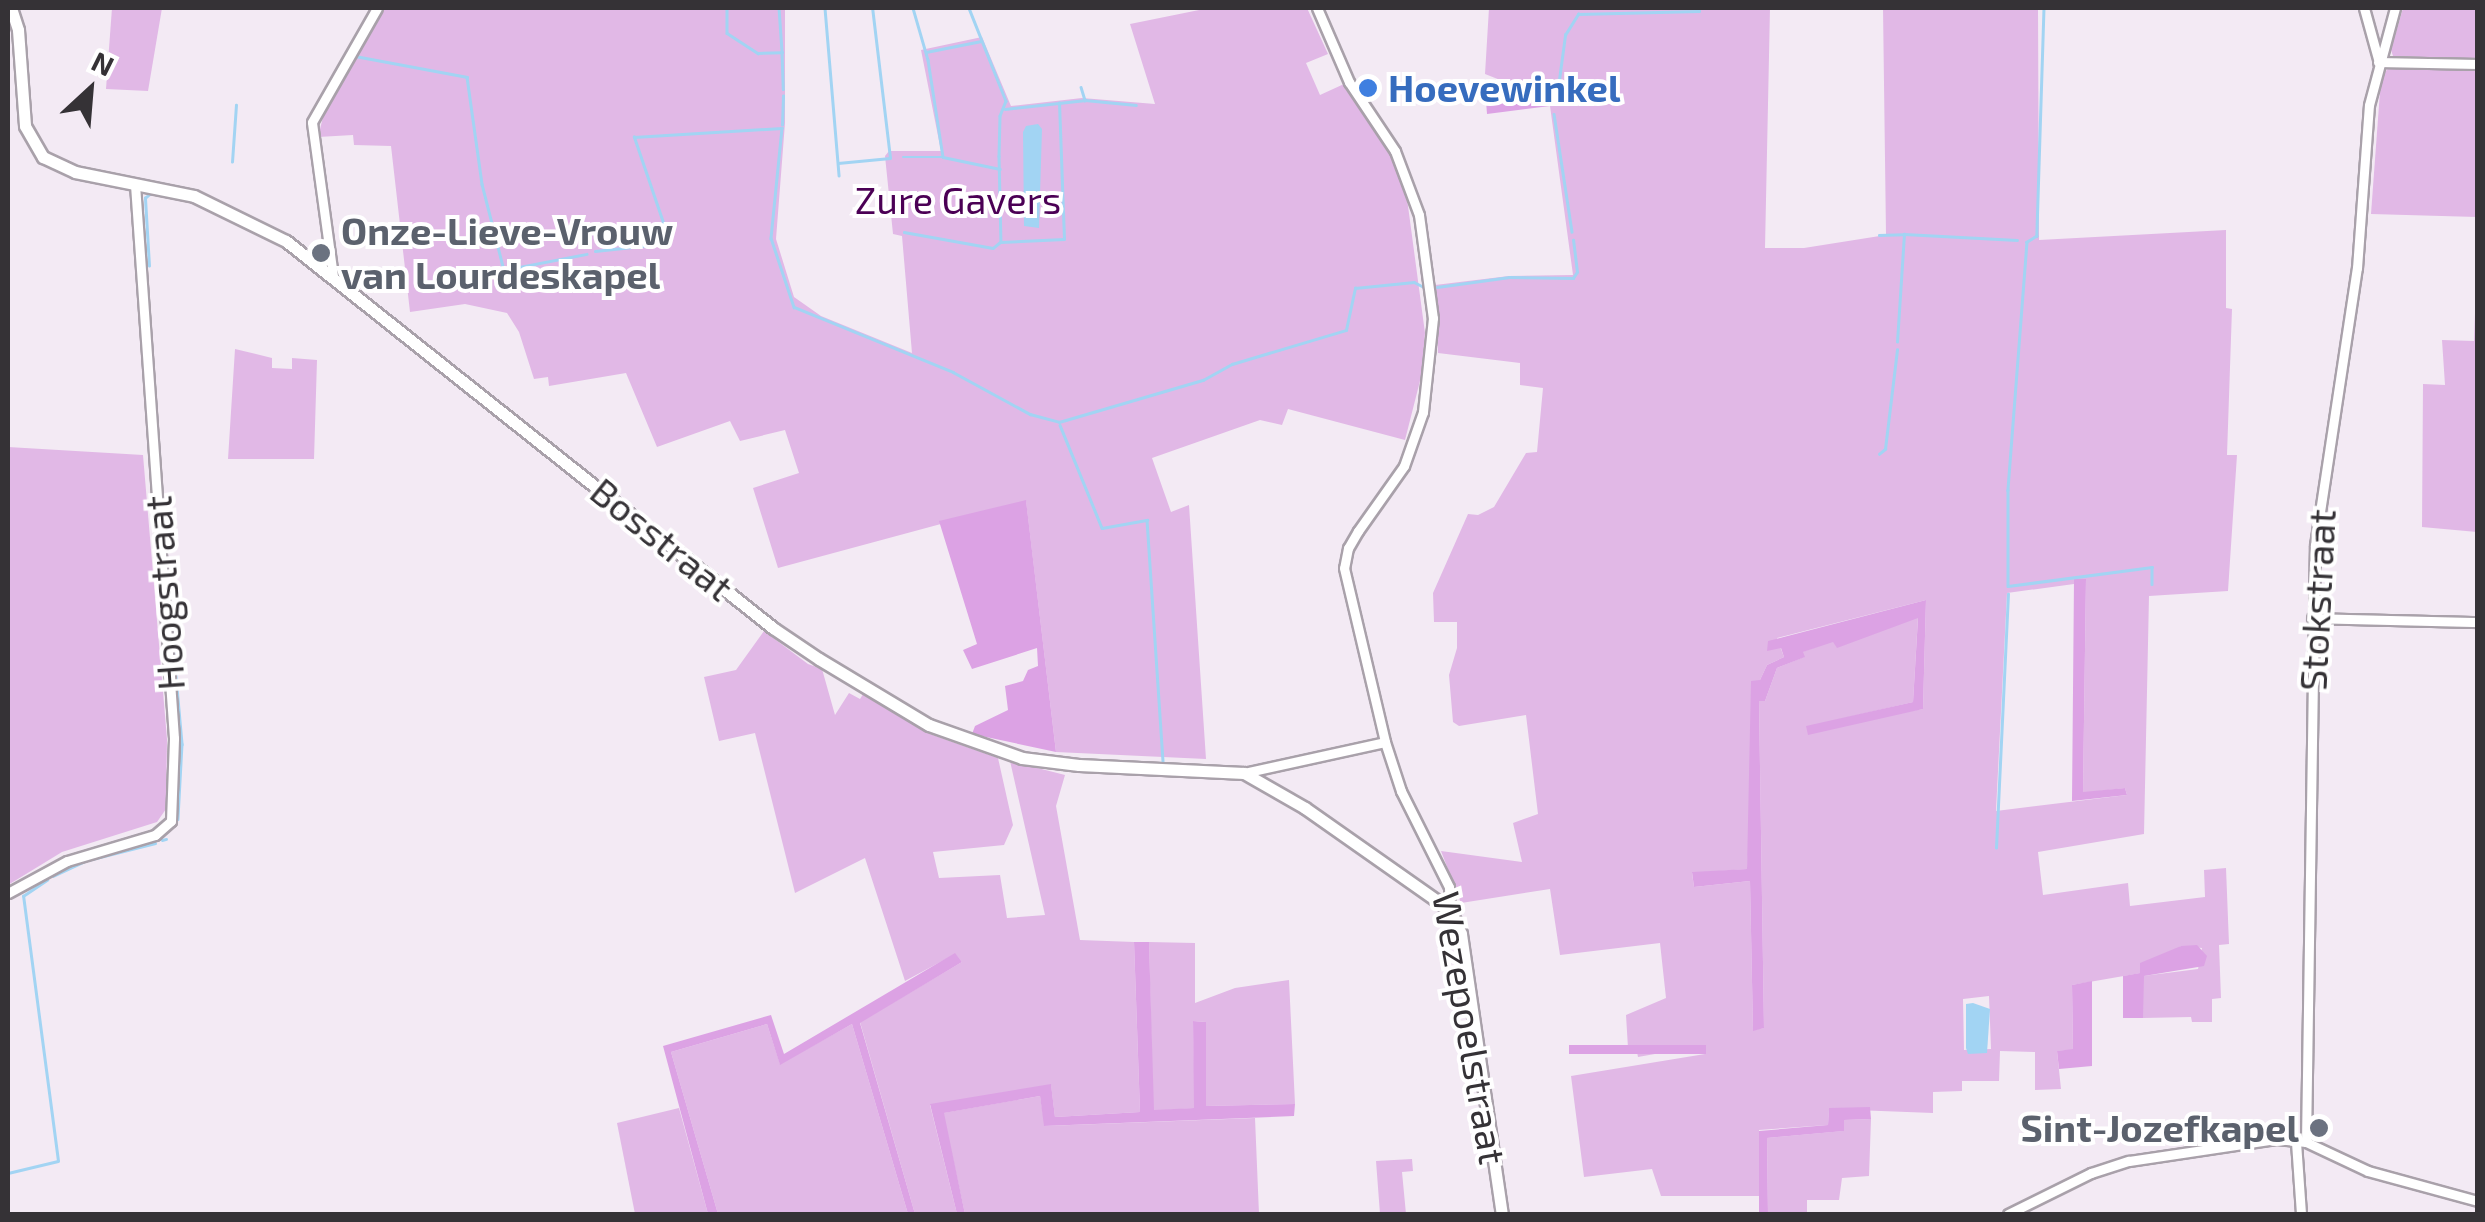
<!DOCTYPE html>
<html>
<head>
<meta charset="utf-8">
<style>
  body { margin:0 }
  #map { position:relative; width:2485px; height:1222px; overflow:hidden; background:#f3eaf4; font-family:"Exo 2",sans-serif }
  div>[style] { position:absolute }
  .green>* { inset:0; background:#e1b8e6 }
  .forest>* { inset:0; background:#dca2e4; transform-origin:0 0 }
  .water>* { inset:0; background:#a2d4f3 }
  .stream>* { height:2.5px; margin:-1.25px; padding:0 1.25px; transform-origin:1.25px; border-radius:1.25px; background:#a2d4f3 }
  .roads { filter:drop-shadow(2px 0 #a9a1aa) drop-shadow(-2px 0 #a9a1aa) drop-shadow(0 2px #a9a1aa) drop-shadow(0 -2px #a9a1aa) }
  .minor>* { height:9px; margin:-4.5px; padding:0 4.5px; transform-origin:4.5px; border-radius:4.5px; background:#fff }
  .tertiary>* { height:11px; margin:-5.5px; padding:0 5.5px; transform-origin:5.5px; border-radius:5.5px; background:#fff }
  .dots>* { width:28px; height:28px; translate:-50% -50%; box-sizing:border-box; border:5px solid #fff; border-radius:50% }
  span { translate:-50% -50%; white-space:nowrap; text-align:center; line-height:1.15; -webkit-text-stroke:8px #fff; paint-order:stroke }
  .shop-label { font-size:38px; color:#366cbe; font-weight:700 }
  .left { translate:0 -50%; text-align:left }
  .park-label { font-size:38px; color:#4b0055 }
  .worship-label { font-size:38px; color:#5b616d; font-weight:700 }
  .right { translate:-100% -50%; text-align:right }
  .street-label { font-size:38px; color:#353236 }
  .frame { position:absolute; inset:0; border:10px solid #353236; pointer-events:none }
  .north { position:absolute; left:40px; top:40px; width:100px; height:100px; -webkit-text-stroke:8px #fff; paint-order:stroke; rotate:26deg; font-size:28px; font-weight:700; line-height:40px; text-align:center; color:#353236 }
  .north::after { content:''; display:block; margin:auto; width:35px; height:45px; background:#353236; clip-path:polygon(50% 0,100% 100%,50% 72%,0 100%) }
</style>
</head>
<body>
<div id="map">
  <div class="green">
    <i style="clip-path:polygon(112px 8px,162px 8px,148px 91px,106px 89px)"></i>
    <i style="clip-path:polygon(384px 8px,785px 8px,785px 123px,776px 239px,794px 297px,821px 316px,912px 353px,902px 236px,893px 234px,885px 156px,889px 151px,941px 151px,921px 50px,982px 37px,1011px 106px,1082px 98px,1155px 104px,1130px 24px,1209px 8px,1307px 8px,1328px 54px,1306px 63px,1320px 95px,1344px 84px,1387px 148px,1406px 191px,1425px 333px,1421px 377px,1405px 440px,1288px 409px,1282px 425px,1260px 420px,1152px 458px,1171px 512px,1189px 505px,1206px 759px,1056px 752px,1026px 501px,778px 568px,753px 488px,799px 473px,785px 430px,740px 441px,730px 421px,657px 447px,626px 373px,549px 386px,548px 377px,534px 379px,519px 332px,507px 313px,465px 304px,410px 312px,391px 146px,354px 145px,353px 135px,318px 137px,324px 113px)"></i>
    <i style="clip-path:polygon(evenodd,1489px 8px,1770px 8px,1765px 248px,1804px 248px,1886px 235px,1883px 8px,2038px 8px,2039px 240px,2226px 230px,2226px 308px,2232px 309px,2227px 455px,2237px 455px,2228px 591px,2149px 596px,2144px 834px,2038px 852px,2043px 895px,2128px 883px,2130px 906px,2205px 897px,2204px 870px,2226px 868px,2229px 944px,2219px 945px,2221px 998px,2212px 999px,2212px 1022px,2192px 1022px,2191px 1017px,2143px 1018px,2143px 976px,2198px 969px,2202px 948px,2181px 946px,2141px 973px,2072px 985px,2073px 1050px,2057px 1051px,2061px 1089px,2035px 1090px,2035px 1052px,2000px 1051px,1999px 1081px,1962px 1081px,1962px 1091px,1933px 1092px,1933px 1113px,1829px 1109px,1828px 1125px,1759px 1130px,1759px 1196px,1661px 1196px,1652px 1169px,1584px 1177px,1571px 1076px,1705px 1054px,1705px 1045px,1638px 1057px,1636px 1047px,1628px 1048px,1626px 1015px,1666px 998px,1660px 943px,1560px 955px,1550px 889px,1461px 903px,1441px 851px,1522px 862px,1513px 823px,1538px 814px,1526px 715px,1459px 726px,1453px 722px,1449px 675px,1457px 648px,1457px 622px,1434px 622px,1433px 593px,1468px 514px,1478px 515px,1494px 507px,1526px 453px,1537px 452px,1543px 388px,1520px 385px,1520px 363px,1438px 353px,1435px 285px,1509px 276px,1573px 275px,1550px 106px,1555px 97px,1553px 87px,1523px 89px,1485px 74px,1489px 8px,2075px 579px,2086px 579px,2083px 793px,2125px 788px,2127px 795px,1996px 811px,2007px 593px,2074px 584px,2075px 579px,1489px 8px,1926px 600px,1923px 709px,1806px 727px,1913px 702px,1918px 617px,1837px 647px,1833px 641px,1802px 652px,1804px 657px,1777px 668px,1765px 701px,1759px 701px,1764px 1028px,1753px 1030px,1750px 881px,1694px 887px,1692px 873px,1747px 869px,1760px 680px,1767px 665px,1784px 657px,1777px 638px,1926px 600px,1489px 8px,1989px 996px,1991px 1049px,1964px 1050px,1963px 999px,1989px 996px)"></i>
    <i style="clip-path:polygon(2403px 8px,2477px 8px,2477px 59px,2393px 56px,2391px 50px)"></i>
    <i style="clip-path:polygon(2389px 67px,2477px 70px,2477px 217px,2371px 214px,2381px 78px)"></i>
    <i style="clip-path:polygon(2477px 258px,2477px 532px,2422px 527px,2423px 384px,2445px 385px,2442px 340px,2474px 341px)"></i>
    <i style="clip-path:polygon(235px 349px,272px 358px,272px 368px,292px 369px,292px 358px,317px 360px,314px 459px,228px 459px)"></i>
    <i style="clip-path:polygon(8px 447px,143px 455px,167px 739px,166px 809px,157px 822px,62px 852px,8px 885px)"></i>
    <i style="clip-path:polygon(764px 631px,808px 664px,822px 669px,835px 715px,849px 693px,860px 699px,865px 691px,930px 734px,998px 758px,1013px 825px,1004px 845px,933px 852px,939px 878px,1000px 875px,1007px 918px,1045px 915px,1010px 761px,1065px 775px,1056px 806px,1080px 940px,1134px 942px,1140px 1112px,1055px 1117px,1051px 1085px,930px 1105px,957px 1214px,915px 1214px,860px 1022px,962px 962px,955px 954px,905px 981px,865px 858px,795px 893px,755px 733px,719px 741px,704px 677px,736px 670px)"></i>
    <i style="clip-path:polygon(1149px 942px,1195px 943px,1195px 1003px,1235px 988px,1289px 980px,1295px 1104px,1206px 1106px,1206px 1022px,1193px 1021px,1195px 1108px,1153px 1111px)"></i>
    <i style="clip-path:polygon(767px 1024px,780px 1064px,852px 1024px,908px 1214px,718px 1214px,671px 1052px)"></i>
    <i style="clip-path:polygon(1040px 1096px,1045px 1126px,1255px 1118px,1259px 1214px,965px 1214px,943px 1113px)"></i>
    <i style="clip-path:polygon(679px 1108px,708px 1214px,635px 1214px,617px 1123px)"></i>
    <i style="clip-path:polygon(1871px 1119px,1869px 1176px,1842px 1178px,1839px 1200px,1807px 1200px,1807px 1214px,1768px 1214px,1767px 1138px,1843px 1131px,1844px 1120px)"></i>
    <i style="clip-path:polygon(1412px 1159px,1413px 1171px,1402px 1172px,1406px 1214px,1380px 1214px,1376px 1161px)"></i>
  </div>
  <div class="forest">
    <i style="clip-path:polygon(1554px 87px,1555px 97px,1550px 106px,1487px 114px,1486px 101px,1494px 96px)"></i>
    <i style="clip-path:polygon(1026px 500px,1056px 752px,972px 734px,975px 726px,1008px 710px,1005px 686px,1023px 681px,1028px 670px,1038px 666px,1037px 648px,972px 669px,963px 650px,977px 644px,939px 521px)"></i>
    <i style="clip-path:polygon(2074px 579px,2086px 579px,2083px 792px,2125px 788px,2127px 795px,2072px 801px)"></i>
    <i style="clip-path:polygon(1926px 600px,1923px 709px,1808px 735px,1806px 726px,1913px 702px,1918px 618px,1837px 648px,1833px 642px,1803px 652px,1805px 657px,1777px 668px,1765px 701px,1759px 701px,1764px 1028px,1753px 1031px,1750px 881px,1694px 887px,1692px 872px,1747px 869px,1751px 681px,1760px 680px,1767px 665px,1784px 657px,1781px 648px,1767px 651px,1768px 641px)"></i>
    <i style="clip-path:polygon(1134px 942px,1149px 942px,1154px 1110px,1194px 1108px,1193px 1021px,1206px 1022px,1206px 1106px,1295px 1104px,1294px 1116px,1044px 1126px,1040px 1096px,944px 1113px,965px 1214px,957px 1214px,930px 1104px,1051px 1084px,1055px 1117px,1140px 1112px)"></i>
    <i style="clip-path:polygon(2197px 945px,2207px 956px,2204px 966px,2144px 976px,2143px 1018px,2123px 1018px,2123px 976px,2140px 973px,2140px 963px,2181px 946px)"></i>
    <i style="clip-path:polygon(955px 953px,962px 962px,860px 1023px,915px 1214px,908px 1214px,852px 1024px,780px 1065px,767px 1024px,671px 1052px,718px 1214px,708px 1214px,663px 1046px,771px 1015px,784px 1054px)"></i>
    <i style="clip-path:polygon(2092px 981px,2092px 1066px,2059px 1069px,2057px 1051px,2073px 1049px,2072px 985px)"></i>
    <i style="left:1706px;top:1045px;width:9px;height:137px;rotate:90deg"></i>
    <i style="clip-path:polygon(1870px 1107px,1871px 1119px,1844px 1120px,1844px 1131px,1767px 1138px,1768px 1214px,1759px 1214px,1759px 1131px,1828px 1125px,1829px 1108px)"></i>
  </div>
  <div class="water">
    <i style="clip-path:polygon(1038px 124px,1042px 129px,1039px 228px,1024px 226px,1023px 132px,1026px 126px)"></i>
    <i style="clip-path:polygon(1973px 1003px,1990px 1009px,1987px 1053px,1968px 1054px,1966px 1048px,1966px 1004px)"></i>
  </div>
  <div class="stream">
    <i style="left:727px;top:8px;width:25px;rotate:90deg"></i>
    <i style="left:727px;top:33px;width:37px;rotate:33deg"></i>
    <i style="left:758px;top:53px;width:24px;rotate:-2deg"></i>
    <i style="left:782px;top:52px;width:37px;rotate:88deg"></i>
    <i style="left:779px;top:8px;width:43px;rotate:86deg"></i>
    <i style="left:825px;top:8px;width:168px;rotate:85.2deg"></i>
    <i style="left:913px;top:8px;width:54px;rotate:73.9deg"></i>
    <i style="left:928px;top:60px;width:98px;rotate:81.2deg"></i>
    <i style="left:969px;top:8px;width:100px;rotate:68.3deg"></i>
    <i style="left:1006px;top:101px;width:16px;rotate:112deg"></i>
    <i style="left:1000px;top:116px;width:40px;rotate:91.4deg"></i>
    <i style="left:999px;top:156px;width:86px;rotate:88.7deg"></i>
    <i style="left:1001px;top:242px;width:63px;rotate:-2.7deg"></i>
    <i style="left:1064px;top:239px;width:136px;rotate:-92.1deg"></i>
    <i style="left:2044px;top:8px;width:228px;rotate:91.8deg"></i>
    <i style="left:2037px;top:236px;width:12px;rotate:149deg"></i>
    <i style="left:2027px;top:242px;width:249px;rotate:94.4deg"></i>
    <i style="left:2008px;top:490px;width:96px;rotate:90deg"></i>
    <i style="left:2008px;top:586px;width:145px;rotate:-7.5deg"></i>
    <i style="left:2152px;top:567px;width:17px;rotate:90deg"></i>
    <i style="left:926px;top:52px;width:56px;rotate:-11.3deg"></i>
    <i style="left:355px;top:56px;width:114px;rotate:10.6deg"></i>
    <i style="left:467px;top:77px;width:108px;rotate:82deg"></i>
    <i style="left:482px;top:184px;width:89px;rotate:75.7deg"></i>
    <i style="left:504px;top:270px;width:84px;rotate:-11deg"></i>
    <i style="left:1081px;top:87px;width:14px;rotate:73deg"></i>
    <i style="left:1556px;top:102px;width:68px;rotate:-82.3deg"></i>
    <i style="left:1565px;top:35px;width:25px;rotate:-58deg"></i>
    <i style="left:1578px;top:14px;width:121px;rotate:-1.4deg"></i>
    <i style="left:1699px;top:11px;width:3px;rotate:-108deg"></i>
    <i style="left:1005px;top:109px;width:81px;rotate:-6.4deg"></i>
    <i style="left:1085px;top:100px;width:51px;rotate:5.6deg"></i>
    <i style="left:1554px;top:114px;width:119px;rotate:81.3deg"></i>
    <i style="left:782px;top:125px;width:29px;rotate:-88deg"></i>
    <i style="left:903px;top:157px;width:40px"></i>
    <i style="left:943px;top:157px;width:58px;rotate:11.9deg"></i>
    <i style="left:232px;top:162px;width:57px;rotate:-86deg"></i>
    <i style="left:838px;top:163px;width:52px;rotate:-5.5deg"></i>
    <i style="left:890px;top:158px;width:151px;rotate:-96.8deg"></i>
    <i style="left:904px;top:232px;width:90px;rotate:10.2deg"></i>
    <i style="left:993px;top:248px;width:8px;rotate:-40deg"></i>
    <i style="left:1879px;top:235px;width:24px;rotate:-2deg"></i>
    <i style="left:595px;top:251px;width:75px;rotate:-6.1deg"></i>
    <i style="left:670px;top:243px;width:112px;rotate:-108.8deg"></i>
    <i style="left:634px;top:137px;width:148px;rotate:-3.5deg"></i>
    <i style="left:782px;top:128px;width:111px;rotate:95.7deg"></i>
    <i style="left:771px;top:238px;width:73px;rotate:71.6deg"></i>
    <i style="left:794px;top:307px;width:172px;rotate:22.2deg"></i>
    <i style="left:953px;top:372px;width:88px;rotate:28.6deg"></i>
    <i style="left:1030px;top:414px;width:30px;rotate:15deg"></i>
    <i style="left:1059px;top:422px;width:150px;rotate:-16.3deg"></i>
    <i style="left:1203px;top:380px;width:33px;rotate:-29deg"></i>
    <i style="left:1232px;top:364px;width:119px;rotate:-16.6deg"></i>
    <i style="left:1346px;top:330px;width:43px;rotate:-77.9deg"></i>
    <i style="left:1355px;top:288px;width:59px;rotate:-5.8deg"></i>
    <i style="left:1414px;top:282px;width:9px;rotate:27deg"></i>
    <i style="left:149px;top:266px;width:68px;rotate:-93.4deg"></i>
    <i style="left:145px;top:198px;width:9px;rotate:-41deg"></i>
    <i style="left:1437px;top:287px;width:73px;rotate:-7.9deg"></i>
    <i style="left:1509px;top:277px;width:64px;rotate:0.9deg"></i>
    <i style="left:1573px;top:278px;width:7px;rotate:-56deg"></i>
    <i style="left:1577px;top:272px;width:32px;rotate:-97deg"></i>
    <i style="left:1897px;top:342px;width:108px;rotate:-86.3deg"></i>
    <i style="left:1904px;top:234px;width:113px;rotate:3deg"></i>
    <i style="left:1060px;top:425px;width:111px;rotate:67.8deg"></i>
    <i style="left:1102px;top:528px;width:46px;rotate:-10.1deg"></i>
    <i style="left:1147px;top:520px;width:242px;rotate:86.2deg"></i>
    <i style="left:1879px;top:454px;width:8px;rotate:-40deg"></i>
    <i style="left:1885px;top:449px;width:100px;rotate:-83.1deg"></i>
    <i style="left:166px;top:566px;width:33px;rotate:85deg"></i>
    <i style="left:170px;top:609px;width:136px;rotate:84.9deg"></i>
    <i style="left:182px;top:744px;width:75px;rotate:93.1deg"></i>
    <i style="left:162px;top:840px;width:4px;rotate:-14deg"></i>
    <i style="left:1996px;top:848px;width:254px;rotate:-87.3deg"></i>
    <i style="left:53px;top:876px;width:38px;rotate:-25deg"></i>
    <i style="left:88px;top:860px;width:69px;rotate:-14.2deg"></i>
    <i style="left:8px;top:1173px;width:51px;rotate:-13.5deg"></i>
    <i style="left:58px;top:1161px;width:267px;rotate:-97.5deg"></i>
    <i style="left:23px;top:896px;width:29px;rotate:-34deg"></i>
  </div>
  <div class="roads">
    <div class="minor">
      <i style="left:1317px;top:8px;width:81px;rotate:66.6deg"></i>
      <i style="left:1349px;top:82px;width:83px;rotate:56.3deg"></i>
      <i style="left:1395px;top:151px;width:68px;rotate:69.4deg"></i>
      <i style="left:1419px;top:215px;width:104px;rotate:82.3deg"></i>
      <i style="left:1433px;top:318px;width:95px;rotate:96.1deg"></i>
      <i style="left:1423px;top:412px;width:57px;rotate:109.4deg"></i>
      <i style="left:1404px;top:466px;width:80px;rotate:125.3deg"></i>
      <i style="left:1358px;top:531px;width:20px;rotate:120deg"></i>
      <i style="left:1348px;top:548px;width:20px;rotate:101deg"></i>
      <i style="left:1344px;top:568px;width:179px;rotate:76.7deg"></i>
      <i style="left:1385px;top:742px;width:52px;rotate:71.9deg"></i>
      <i style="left:1401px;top:791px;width:107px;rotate:63.4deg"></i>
      <i style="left:1449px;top:887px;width:23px;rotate:88deg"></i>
      <i style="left:2364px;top:8px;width:53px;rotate:74.6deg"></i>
      <i style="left:2378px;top:62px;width:100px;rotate:1.1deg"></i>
      <i style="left:333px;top:276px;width:155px;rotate:-97.8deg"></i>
      <i style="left:312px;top:122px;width:131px;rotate:-60.3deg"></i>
      <i style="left:2312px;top:618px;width:166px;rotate:1.4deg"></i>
      <i style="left:1244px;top:773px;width:144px;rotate:-12.4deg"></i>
      <i style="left:8px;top:893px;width:67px;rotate:-28.5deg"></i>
      <i style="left:67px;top:861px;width:92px;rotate:-16.5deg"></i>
      <i style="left:155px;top:835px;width:21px;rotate:-41deg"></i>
      <i style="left:171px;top:821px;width:83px;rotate:-87.9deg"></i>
      <i style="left:174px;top:738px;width:555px;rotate:-94.03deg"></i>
      <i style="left:2296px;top:1142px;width:72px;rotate:86deg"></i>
      <i style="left:2306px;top:1142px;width:597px;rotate:-89.14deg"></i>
      <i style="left:2315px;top:545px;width:280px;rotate:-81.4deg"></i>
      <i style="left:2357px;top:268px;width:163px;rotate:-85.8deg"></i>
      <i style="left:2369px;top:105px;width:100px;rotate:-75deg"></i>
      <i style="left:2008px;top:1214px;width:93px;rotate:-26.3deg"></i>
      <i style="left:2091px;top:1173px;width:40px;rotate:-18deg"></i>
      <i style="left:2129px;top:1161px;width:150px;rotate:-8.5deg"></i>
      <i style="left:2277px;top:1139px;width:29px;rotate:6deg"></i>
      <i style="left:2306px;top:1142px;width:68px;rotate:25.1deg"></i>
      <i style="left:2368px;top:1171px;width:114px;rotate:15.3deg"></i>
    </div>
    <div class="tertiary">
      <i style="left:11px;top:8px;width:23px;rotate:72deg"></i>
      <i style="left:18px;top:30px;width:96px;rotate:85.8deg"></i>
      <i style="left:25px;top:126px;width:36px;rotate:60deg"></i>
      <i style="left:43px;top:157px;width:35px;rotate:25deg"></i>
      <i style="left:75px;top:172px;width:121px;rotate:11.4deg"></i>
      <i style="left:194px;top:196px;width:102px;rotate:26.1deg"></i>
      <i style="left:286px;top:241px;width:622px;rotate:38.47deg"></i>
      <i style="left:773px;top:628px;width:55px;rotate:34deg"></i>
      <i style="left:819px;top:659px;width:128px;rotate:31deg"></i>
      <i style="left:929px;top:725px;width:99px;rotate:19.5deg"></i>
      <i style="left:1022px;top:758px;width:57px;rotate:7deg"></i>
      <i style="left:1079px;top:765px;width:165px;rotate:2.8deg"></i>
      <i style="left:1244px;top:773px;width:70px;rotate:29.8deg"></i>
      <i style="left:1305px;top:808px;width:177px;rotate:35.1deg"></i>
      <i style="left:1450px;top:910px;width:26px;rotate:65deg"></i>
      <i style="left:1461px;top:934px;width:283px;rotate:81.7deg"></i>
    </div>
  </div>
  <div class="dots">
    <i style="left:1368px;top:88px;background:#3f7fe0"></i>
    <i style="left:321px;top:253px;background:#6b7280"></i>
    <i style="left:2319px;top:1128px;background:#6b7280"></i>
  </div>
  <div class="shop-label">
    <span class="left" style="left:1388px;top:88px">Hoevewinkel</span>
  </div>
  <div class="park-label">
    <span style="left:958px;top:200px">Zure Gavers</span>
  </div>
  <div class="worship-label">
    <span class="left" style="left:341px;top:253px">Onze-Lieve-Vrouw<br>van Lourdeskapel</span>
    <span class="right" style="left:2299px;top:1128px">Sint-Jozefkapel</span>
  </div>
  <div class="street-label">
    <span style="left:662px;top:539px;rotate:39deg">Bosstraat</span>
    <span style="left:164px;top:593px;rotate:-94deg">Hoogstraat</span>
    <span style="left:2317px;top:600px;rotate:-87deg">Stokstraat</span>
    <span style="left:1470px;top:1028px;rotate:80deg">Wezepoelstraat</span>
  </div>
  <div class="frame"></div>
  <div class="north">N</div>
</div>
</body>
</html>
